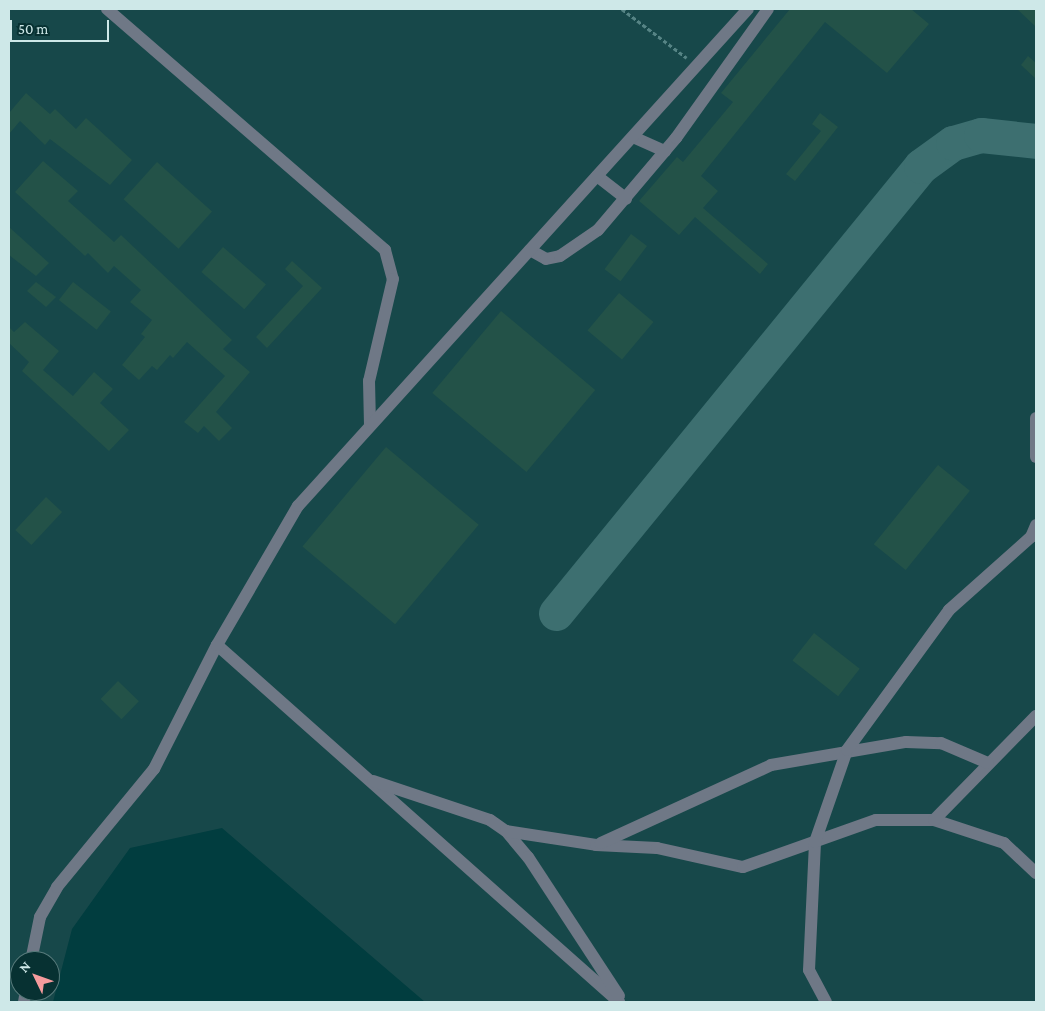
<!DOCTYPE html>
<html>
<head>
<meta charset="utf-8">
<style>
  body { margin:0 }
  #map { position:relative; width:1045px; height:1011px; overflow:hidden; background:#013d3f; font-family:"Crimson Pro",serif }
  div>[style] { position:absolute }
  .built>* { inset:0; background:#17484a }
  .taxiway>* { height:35px; margin:-17.5px; padding:0 17.5px; transform-origin:17.5px; border-radius:17.5px; background:#3d6f70 }
  .building>* { inset:0; background:#235248; transform-origin:0 0 }
  .path>* { height:2.5px; margin-top:-1.25px; transform-origin:0; background:repeating-linear-gradient(90deg,#568485 0 4px,transparent 0 6.5px) }
  .minor>* { height:12px; margin:-6px; padding:0 6px; transform-origin:6px; border-radius:6px; background:#6f7886 }
  span { translate:-50% -50%; white-space:nowrap; text-align:center; line-height:1.15; -webkit-text-stroke:5px #073132; paint-order:stroke }
  .frame { position:absolute; inset:0; border:10px solid #cee8e8; pointer-events:none }
  .north { position:absolute; left:10px; top:951px; width:50px; height:50px; box-sizing:border-box; background:#073132; border:1px solid #577a7b; border-radius:50%; rotate:312deg; font-size:14px; font-weight:700; line-height:20px; text-align:center; color:#cee8e8 }
  .north::after { content:''; display:block; margin:auto; width:18px; height:22px; background:#f59b9d; clip-path:polygon(50% 0,100% 100%,50% 72%,0 100%) }
  .scale { position:absolute; left:10px; top:20px; width:99px; height:22px; box-sizing:border-box; border:2px solid #cee8e8; border-top:0; padding-left:6px; font-size:15px; line-height:18px; white-space:nowrap; color:#cee8e8; -webkit-text-stroke:4px #073132; paint-order:stroke }
</style>
</head>
<body>
<div id="map">
  <div class="built">
    <i style="clip-path:polygon(evenodd,9px 9px,1036px 9px,1036px 1002px,425px 1002px,222px 828px,130px 848px,72px 929px,53px 1002px,9px 1002px,9px 9px,20px 961px,50px 961px,50px 991px,20px 991px,20px 961px)"></i>
  </div>
  <div class="taxiway">
    <i style="left:556px;top:613px;width:577px;rotate:-50.77deg"></i>
    <i style="left:921px;top:166px;width:39px;rotate:-36deg"></i>
    <i style="left:953px;top:143px;width:29px;rotate:-16deg"></i>
    <i style="left:981px;top:135px;width:55px;rotate:6.2deg"></i>
  </div>
  <div class="building">
    <i style="clip-path:polygon(790px 9px,911px 9px,929px 24px,887px 73px,825px 22px,701px 176px,718px 191px,703px 208px,768px 264px,760px 274px,695px 217px,679px 235px,639px 201px,677px 157px,683px 162px,733px 102px,721px 93px)"></i>
    <i style="clip-path:polygon(1017px 9px,1036px 9px,1036px 27px)"></i>
    <i style="clip-path:polygon(1028px 56px,1036px 63px,1036px 79px,1021px 65px)"></i>
    <i style="clip-path:polygon(26px 93px,50px 114px,55px 109px,76px 129px,86px 118px,132px 160px,110px 185px,50px 139px,45px 145px,20px 121px,9px 134px,9px 113px)"></i>
    <i style="clip-path:polygon(820px 113px,838px 127px,795px 181px,786px 174px,821px 131px,812px 124px)"></i>
    <i style="clip-path:polygon(43px 161px,78px 191px,68px 201px,114px 242px,121px 235px,232px 340px,223px 349px,250px 372px,216px 412px,232px 428px,219px 441px,204px 426px,198px 433px,184px 422px,225px 376px,187px 342px,173px 358px,170px 355px,157px 370px,152px 366px,139px 380px,122px 365px,145px 337px,141px 334px,152px 320px,130px 302px,141px 290px,114px 266px,108px 273px,88px 253px,85px 256px,15px 192px)"></i>
    <i style="left:157px;top:162px;width:74px;height:50px;rotate:42deg"></i>
    <i style="clip-path:polygon(9px 227px,49px 263px,36px 276px,9px 255px)"></i>
    <i style="left:631px;top:234px;width:20px;height:44px;rotate:37deg"></i>
    <i style="left:223px;top:247px;width:57px;height:33px;rotate:41deg"></i>
    <i style="clip-path:polygon(292px 261px,322px 288px,267px 348px,256px 337px,303px 286px,285px 269px)"></i>
    <i style="clip-path:polygon(36px 282px,56px 297px,46px 307px,27px 291px)"></i>
    <i style="left:73px;top:282px;width:48px;height:23px;rotate:38deg"></i>
    <i style="left:619px;top:293px;width:45px;height:49px;rotate:40deg"></i>
    <i style="left:501px;top:311px;width:123px;height:107px;rotate:40deg"></i>
    <i style="clip-path:polygon(25px 322px,59px 351px,43px 370px,73px 396px,94px 372px,113px 389px,100px 403px,129px 430px,109px 451px,22px 371px,29px 362px,9px 343px,9px 327px,14px 332px)"></i>
    <i style="left:386px;top:447px;width:121px;height:130px;rotate:40deg"></i>
    <i style="left:938px;top:465px;width:41px;height:102px;rotate:39deg"></i>
    <i style="left:46px;top:497px;width:22px;height:45px;rotate:43deg"></i>
    <i style="left:814px;top:633px;width:58px;height:35px;rotate:38deg"></i>
    <i style="left:118px;top:681px;width:29px;height:25px;rotate:44deg"></i>
  </div>
  <div class="path">
    <i style="left:622px;top:9px;width:81px;rotate:37deg"></i>
  </div>
  <div class="minor">
    <i style="left:107px;top:9px;width:368px;rotate:40.9deg"></i>
    <i style="left:385px;top:250px;width:30px;rotate:75deg"></i>
    <i style="left:393px;top:279px;width:105px;rotate:103.2deg"></i>
    <i style="left:369px;top:381px;width:44px;rotate:88.7deg"></i>
    <i style="left:633px;top:137px;width:35px;rotate:24deg"></i>
    <i style="left:597px;top:176px;width:37px;rotate:38deg"></i>
    <i style="left:530px;top:250px;width:18px;rotate:29deg"></i>
    <i style="left:546px;top:259px;width:14px;rotate:-12deg"></i>
    <i style="left:560px;top:256px;width:46px;rotate:-34.4deg"></i>
    <i style="left:598px;top:230px;width:121px;rotate:-49.7deg"></i>
    <i style="left:676px;top:138px;width:158px;rotate:-54.5deg"></i>
    <i style="left:1036px;top:418px;width:39px;rotate:90deg"></i>
    <i style="left:217px;top:645px;width:538px;rotate:41.61deg"></i>
    <i style="left:373px;top:781px;width:123px;rotate:18.4deg"></i>
    <i style="left:490px;top:820px;width:19px;rotate:35deg"></i>
    <i style="left:506px;top:831px;width:34px;rotate:50deg"></i>
    <i style="left:528px;top:857px;width:166px;rotate:56.8deg"></i>
    <i style="left:934px;top:820px;width:74px;rotate:18.2deg"></i>
    <i style="left:1004px;top:843px;width:44px;rotate:43.2deg"></i>
    <i style="left:506px;top:831px;width:91px;rotate:8.8deg"></i>
    <i style="left:596px;top:845px;width:61px;rotate:2.8deg"></i>
    <i style="left:657px;top:848px;width:88px;rotate:12.5deg"></i>
    <i style="left:743px;top:867px;width:141px;rotate:-19.5deg"></i>
    <i style="left:876px;top:820px;width:58px"></i>
    <i style="left:934px;top:820px;width:146px;rotate:-45.6deg"></i>
    <i style="left:601px;top:843px;width:187px;rotate:-24.6deg"></i>
    <i style="left:771px;top:765px;width:137px;rotate:-9.7deg"></i>
    <i style="left:906px;top:742px;width:35px;rotate:2deg"></i>
    <i style="left:941px;top:743px;width:51px;rotate:23.1deg"></i>
    <i style="left:31px;top:961px;width:45px;rotate:-78.4deg"></i>
    <i style="left:40px;top:917px;width:34px;rotate:-60deg"></i>
    <i style="left:57px;top:887px;width:153px;rotate:-50.6deg"></i>
    <i style="left:154px;top:769px;width:139px;rotate:-63.1deg"></i>
    <i style="left:217px;top:645px;width:161px;rotate:-59.8deg"></i>
    <i style="left:298px;top:506px;width:670px;rotate:-47.84deg"></i>
    <i style="left:24px;top:1002px;width:11px;rotate:-80deg"></i>
    <i style="left:826px;top:1002px;width:36px;rotate:-118deg"></i>
    <i style="left:809px;top:970px;width:128px;rotate:-87.3deg"></i>
    <i style="left:815px;top:842px;width:97px;rotate:-70.8deg"></i>
    <i style="left:847px;top:750px;width:173px;rotate:-53.9deg"></i>
    <i style="left:949px;top:610px;width:110px;rotate:-41.7deg"></i>
    <i style="left:1031px;top:537px;width:13px;rotate:-67deg"></i>
  </div>
  <div class="frame"></div>
  <div class="north">N</div>
  <div class="scale">50 m</div>
</div>
</body>
</html>
